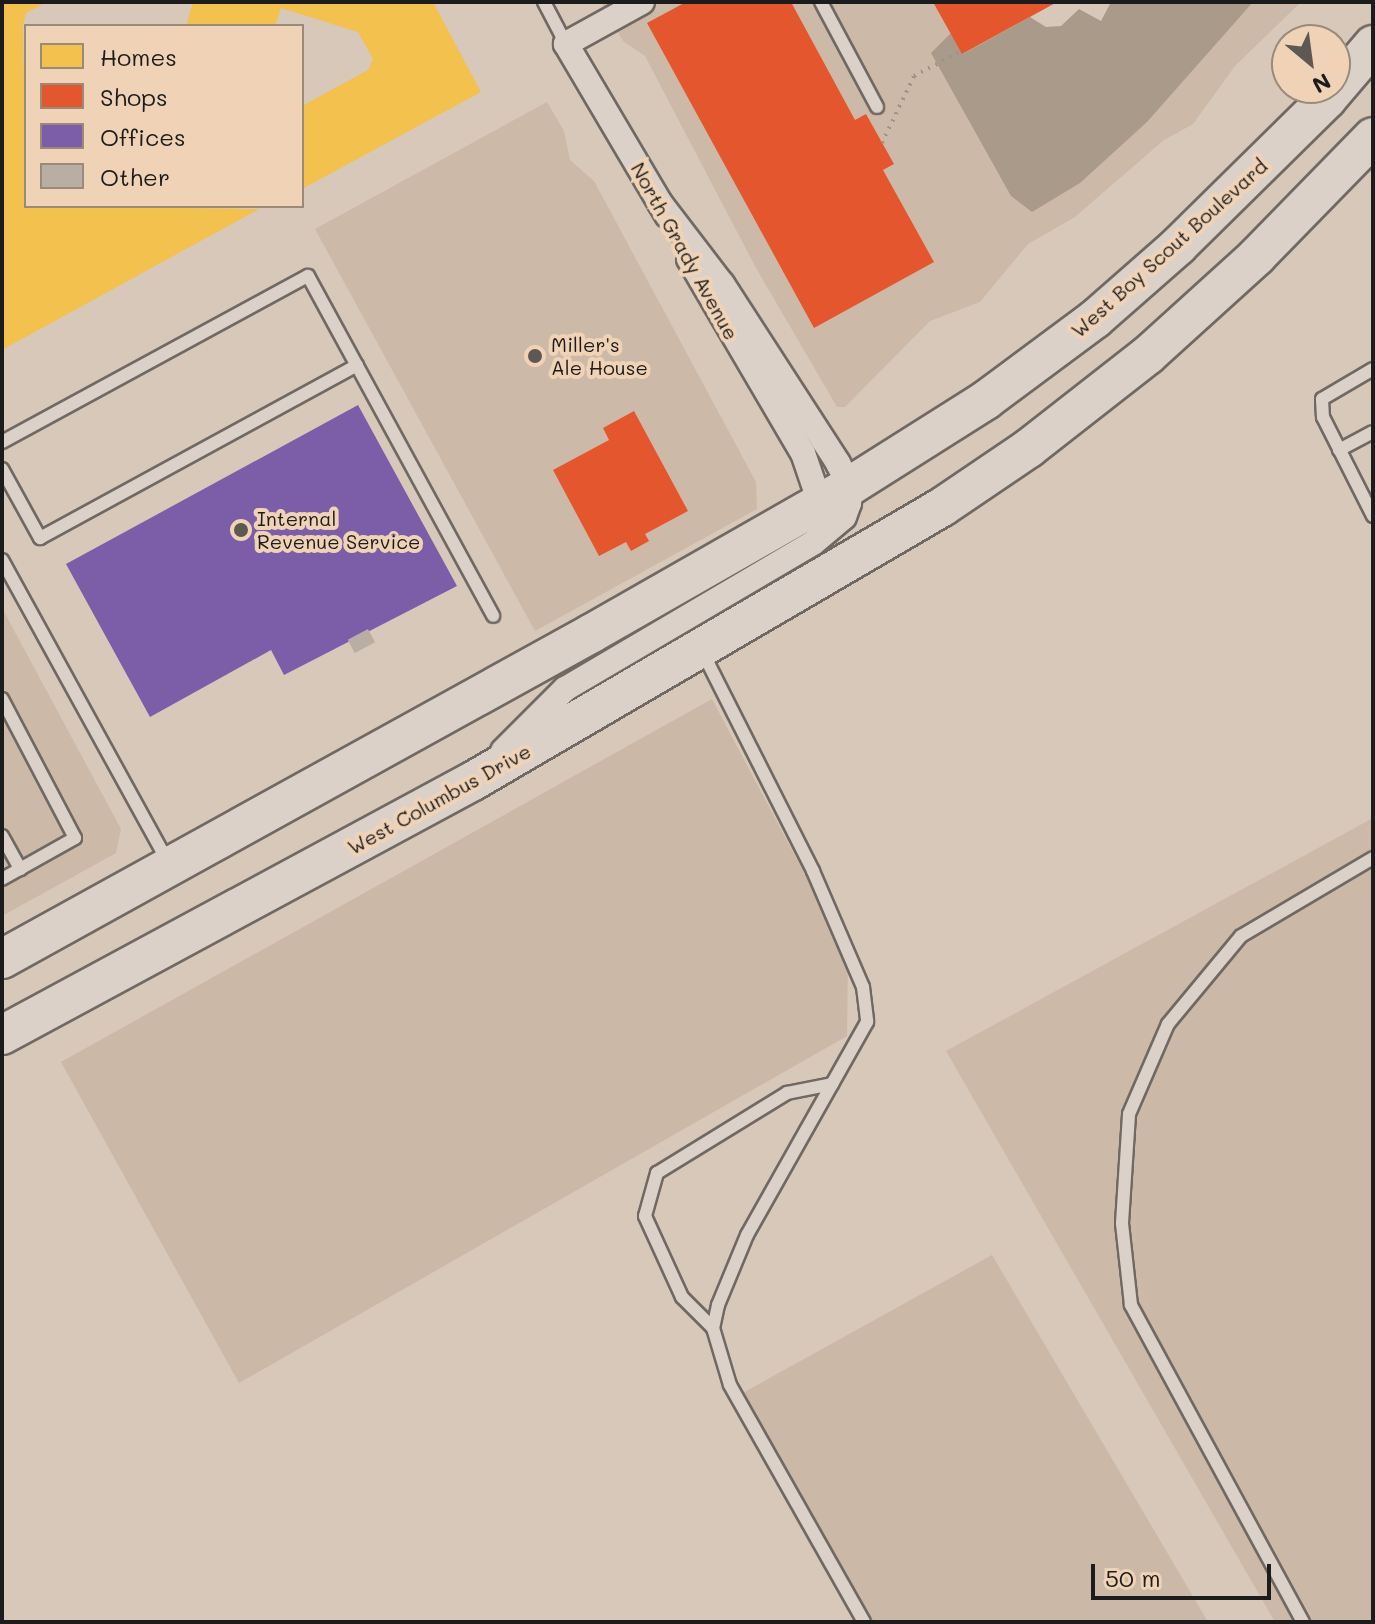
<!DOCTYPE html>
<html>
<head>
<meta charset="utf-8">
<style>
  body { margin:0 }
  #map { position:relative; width:1375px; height:1624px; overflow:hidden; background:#d7c8ba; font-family:Mali,sans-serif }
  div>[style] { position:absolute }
  .built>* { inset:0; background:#cdb9a7 }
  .green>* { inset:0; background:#cbb8a6 }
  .water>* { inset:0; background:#aa9a8a }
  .pier>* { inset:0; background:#d7c8ba }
  .homes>* { inset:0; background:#f2c14e }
  .shops>* { inset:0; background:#e4572e }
  .offices>* { inset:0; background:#7b5ea7 }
  .building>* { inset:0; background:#b8aea4; transform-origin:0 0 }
  .path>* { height:4px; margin-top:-2px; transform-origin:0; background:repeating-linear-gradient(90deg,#9b938c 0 2px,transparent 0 8px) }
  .roads { filter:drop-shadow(2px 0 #706963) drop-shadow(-2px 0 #706963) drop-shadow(0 2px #706963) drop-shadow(0 -2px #706963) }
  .lane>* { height:12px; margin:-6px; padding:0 6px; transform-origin:6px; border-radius:6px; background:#dcd1c8 }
  .street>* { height:24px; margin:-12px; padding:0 12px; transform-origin:12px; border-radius:12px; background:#dcd1c8 }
  .primary>* { height:38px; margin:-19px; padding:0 19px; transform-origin:19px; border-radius:19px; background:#dcd1c8 }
  .dots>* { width:22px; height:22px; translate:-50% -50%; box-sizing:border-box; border:4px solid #f0d3b7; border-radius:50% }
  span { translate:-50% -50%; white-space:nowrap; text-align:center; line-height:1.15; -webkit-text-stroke:8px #f0d3b7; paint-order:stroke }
  .street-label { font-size:20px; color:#1c1c1c }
  .poi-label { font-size:20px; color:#1c1c1c }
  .left { translate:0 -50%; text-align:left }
  .frame { position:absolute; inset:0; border:4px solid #1c1c1c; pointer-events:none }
  .legend { position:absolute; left:24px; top:24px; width:280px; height:184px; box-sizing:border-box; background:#f0d3b7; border:2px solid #9b8a79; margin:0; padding:10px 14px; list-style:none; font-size:24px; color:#1c1c1c }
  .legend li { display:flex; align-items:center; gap:16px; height:40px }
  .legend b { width:40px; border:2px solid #9b8a79 }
  .north { position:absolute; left:1271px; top:24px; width:80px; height:80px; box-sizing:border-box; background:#f0d3b7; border:2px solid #9b8a79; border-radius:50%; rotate:151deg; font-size:22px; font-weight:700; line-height:32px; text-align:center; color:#1c1c1c }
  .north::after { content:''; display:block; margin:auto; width:28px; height:36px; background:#5d5853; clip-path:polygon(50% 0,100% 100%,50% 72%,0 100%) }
  .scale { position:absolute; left:1091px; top:1564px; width:180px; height:36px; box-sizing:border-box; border:4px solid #1c1c1c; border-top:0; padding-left:10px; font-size:24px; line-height:28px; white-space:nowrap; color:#1c1c1c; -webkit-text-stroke:6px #f0d3b7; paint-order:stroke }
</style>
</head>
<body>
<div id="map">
  <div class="built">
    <i style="clip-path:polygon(601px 2px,1301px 2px,1235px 66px,1193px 124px,1164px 140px,1075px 217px,1028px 244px,980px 302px,930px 321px,845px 407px,837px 407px,756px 268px,645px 56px,623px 41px)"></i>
    <i style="clip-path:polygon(547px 102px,564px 131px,570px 160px,594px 181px,756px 482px,757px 509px,535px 631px,315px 229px)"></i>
    <i style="clip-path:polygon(2px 608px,121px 829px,116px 853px,2px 916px)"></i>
    <i style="clip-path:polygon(1373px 818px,1373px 1622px,1275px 1622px,946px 1051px)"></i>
  </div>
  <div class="green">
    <i style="clip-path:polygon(712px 699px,848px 956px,847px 1036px,239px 1383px,61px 1062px)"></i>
    <i style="clip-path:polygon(1373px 869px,1373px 1622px,1315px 1622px,1159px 1338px,1142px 1284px,1133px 1178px,1142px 1115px,1162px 1058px,1213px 979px,1265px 930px)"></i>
    <i style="clip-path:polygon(992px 1255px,1208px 1622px,873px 1622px,741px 1394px)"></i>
  </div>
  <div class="water">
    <i style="clip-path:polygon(1057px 2px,1253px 2px,1147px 122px,1080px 183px,1032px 212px,1011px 196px,931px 53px,951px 33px,963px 54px)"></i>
  </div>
  <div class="pier">
    <i style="clip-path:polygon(1057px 2px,1111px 2px,1101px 21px,1079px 9px,1061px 26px,1046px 27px,1030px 17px)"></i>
  </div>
  <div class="homes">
    <i style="clip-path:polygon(2px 2px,47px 2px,26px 13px,23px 25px,26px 206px,259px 209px,2px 350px)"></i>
    <i style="clip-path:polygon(193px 2px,433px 2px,481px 92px,302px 189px,302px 106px,368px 70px,373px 59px,358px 32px,281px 8px,275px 26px,186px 26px)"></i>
  </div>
  <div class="shops">
    <i style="clip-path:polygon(686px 2px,791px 2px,855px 120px,866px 114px,894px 164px,883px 170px,934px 262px,814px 328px,647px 23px)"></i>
    <i style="clip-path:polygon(933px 2px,1057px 2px,962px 54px)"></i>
    <i style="clip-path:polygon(634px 411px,688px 511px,645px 534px,649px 541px,631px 551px,626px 542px,599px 556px,553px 470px,609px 440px,603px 428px)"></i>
  </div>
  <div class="offices">
    <i style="clip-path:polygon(358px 405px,457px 586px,284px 675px,271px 650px,150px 717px,66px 564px)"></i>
  </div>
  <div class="building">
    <i style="left:368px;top:629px;width:15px;height:23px;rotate:62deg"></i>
  </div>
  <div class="path">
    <i style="left:882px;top:143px;width:74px;rotate:-64.5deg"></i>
    <i style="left:914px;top:76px;width:53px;rotate:-28deg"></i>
  </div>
  <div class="roads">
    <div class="lane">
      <i style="left:544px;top:2px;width:47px;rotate:62.4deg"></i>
      <i style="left:821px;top:2px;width:119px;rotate:61.9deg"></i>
      <i style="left:1373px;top:369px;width:59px;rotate:149.5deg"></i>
      <i style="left:1322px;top:399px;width:18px;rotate:87deg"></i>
      <i style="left:1323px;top:417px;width:111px;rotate:63.2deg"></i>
      <i style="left:2px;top:442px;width:348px;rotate:-28.5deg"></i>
      <i style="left:308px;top:276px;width:387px;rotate:61.4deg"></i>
      <i style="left:1339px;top:450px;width:38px;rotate:-28deg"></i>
      <i style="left:2px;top:469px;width:79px;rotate:61.2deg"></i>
      <i style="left:40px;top:538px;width:361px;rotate:-28.6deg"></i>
      <i style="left:2px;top:560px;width:345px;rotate:61.2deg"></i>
      <i style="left:703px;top:653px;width:244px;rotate:63.2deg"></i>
      <i style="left:813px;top:871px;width:126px;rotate:66.7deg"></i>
      <i style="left:863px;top:987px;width:35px;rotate:83deg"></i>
      <i style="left:867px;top:1022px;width:244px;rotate:119.4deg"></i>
      <i style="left:747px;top:1235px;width:76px;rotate:112.5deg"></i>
      <i style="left:718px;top:1305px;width:24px;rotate:102deg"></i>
      <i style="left:713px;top:1328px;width:59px;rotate:73.4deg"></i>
      <i style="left:730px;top:1385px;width:272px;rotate:60.5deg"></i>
      <i style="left:2px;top:699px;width:157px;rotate:62.3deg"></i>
      <i style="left:75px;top:838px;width:84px;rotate:150.7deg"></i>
      <i style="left:2px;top:836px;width:38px;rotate:61deg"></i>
      <i style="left:713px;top:1328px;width:44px;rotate:-135deg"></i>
      <i style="left:682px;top:1297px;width:89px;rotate:-114.6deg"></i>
      <i style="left:645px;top:1216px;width:45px;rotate:-74.4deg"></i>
      <i style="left:657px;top:1173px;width:153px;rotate:-31.6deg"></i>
      <i style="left:787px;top:1093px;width:46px;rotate:-11.3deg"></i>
      <i style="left:1303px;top:1622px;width:361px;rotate:-118.5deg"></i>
      <i style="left:1131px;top:1305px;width:82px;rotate:-96.3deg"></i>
      <i style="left:1122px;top:1223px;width:109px;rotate:-86.3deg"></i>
      <i style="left:1129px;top:1114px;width:98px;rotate:-66.6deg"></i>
      <i style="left:1168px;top:1024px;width:114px;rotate:-50.3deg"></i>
      <i style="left:1241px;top:936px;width:153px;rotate:-30.6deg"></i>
    </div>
    <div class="street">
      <i style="left:642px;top:2px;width:87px;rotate:151.1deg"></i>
      <i style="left:566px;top:44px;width:199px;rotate:59.4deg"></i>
      <i style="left:689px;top:259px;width:225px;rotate:59.6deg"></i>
      <i style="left:803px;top:453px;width:53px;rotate:71.2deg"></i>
      <i style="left:503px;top:751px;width:88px;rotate:-45deg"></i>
      <i style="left:565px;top:689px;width:288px;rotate:-30.5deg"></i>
      <i style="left:813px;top:543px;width:40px;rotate:-40deg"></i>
      <i style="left:844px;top:517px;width:15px;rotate:-70deg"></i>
      <i style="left:849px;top:503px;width:17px;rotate:-87deg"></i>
      <i style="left:850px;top:486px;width:26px;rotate:-118deg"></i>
      <i style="left:838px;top:463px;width:213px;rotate:-122.9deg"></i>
      <i style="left:722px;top:284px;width:102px;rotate:-127.4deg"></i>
    </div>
    <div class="primary">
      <i style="left:2px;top:959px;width:674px;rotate:-28.92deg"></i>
      <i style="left:592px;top:633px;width:297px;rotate:-29.7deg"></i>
      <i style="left:850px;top:486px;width:161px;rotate:-32.3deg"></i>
      <i style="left:986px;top:400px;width:136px;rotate:-36.6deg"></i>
      <i style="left:1095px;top:319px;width:111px;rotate:-41.3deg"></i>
      <i style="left:1178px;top:246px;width:209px;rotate:-44.6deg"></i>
      <i style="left:1327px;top:99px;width:71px;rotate:-49.6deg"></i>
      <i style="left:2px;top:1035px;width:535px;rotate:-28.34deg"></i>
      <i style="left:473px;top:781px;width:543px;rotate:-30.29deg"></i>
      <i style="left:942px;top:507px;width:105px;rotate:-34.1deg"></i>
      <i style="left:1029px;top:448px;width:151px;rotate:-38deg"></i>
      <i style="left:1148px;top:355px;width:147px;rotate:-42.2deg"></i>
      <i style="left:1257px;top:256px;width:166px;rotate:-45.7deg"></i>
    </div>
  </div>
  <div class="dots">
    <i style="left:535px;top:356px;background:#5d5853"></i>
    <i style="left:241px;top:530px;background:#5d5853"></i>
  </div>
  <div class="street-label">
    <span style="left:1169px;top:248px;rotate:-42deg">West Boy Scout Boulevard</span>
    <span style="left:685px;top:251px;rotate:61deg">North Grady Avenue</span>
    <span style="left:439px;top:799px;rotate:-29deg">West Columbus Drive</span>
  </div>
  <div class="poi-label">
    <span class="left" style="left:551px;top:356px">Miller's<br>Ale House</span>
    <span class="left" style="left:257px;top:530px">Internal<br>Revenue Service</span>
  </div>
  <div class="frame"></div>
  <ul class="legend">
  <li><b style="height:22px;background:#f2c14e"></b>Homes</li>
  <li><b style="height:22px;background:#e4572e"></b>Shops</li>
  <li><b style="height:22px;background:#7b5ea7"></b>Offices</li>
  <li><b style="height:22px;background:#b8aea4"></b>Other</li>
  </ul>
  <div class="north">N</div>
  <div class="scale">50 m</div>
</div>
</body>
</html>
